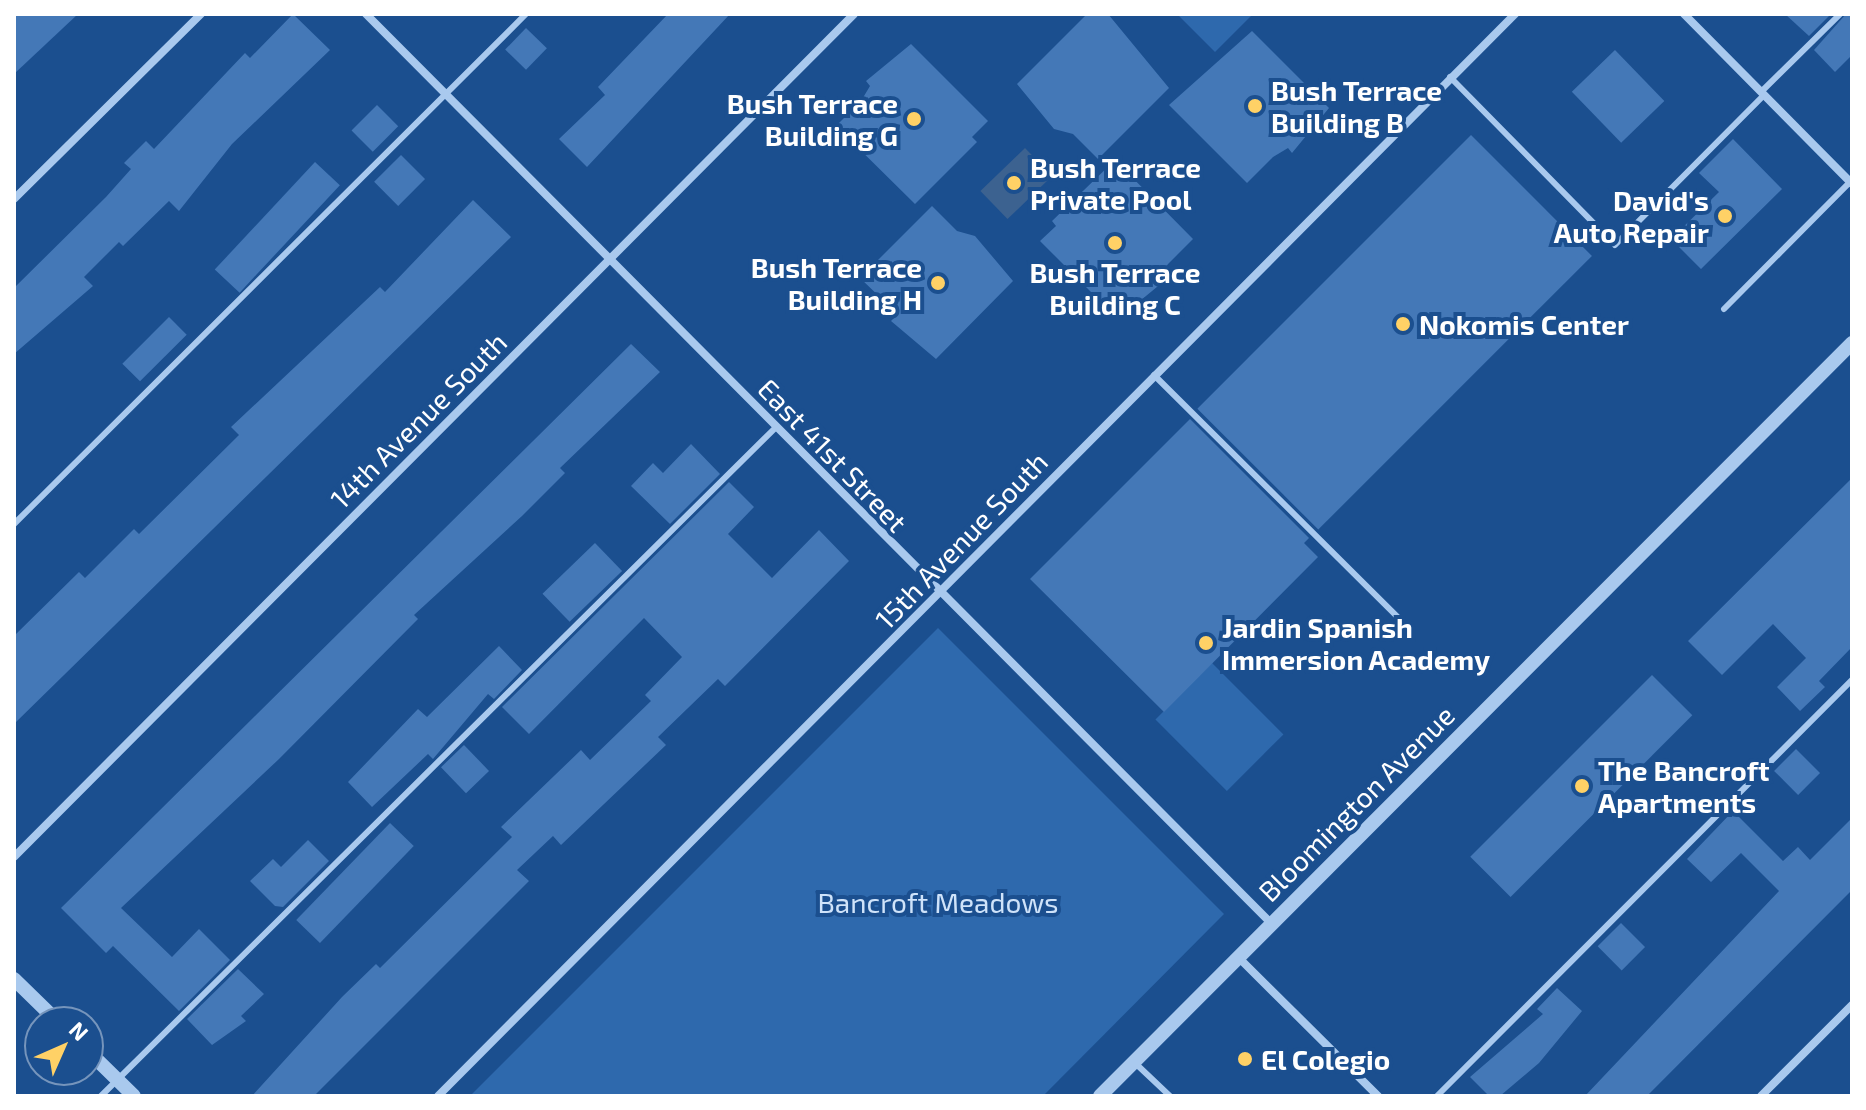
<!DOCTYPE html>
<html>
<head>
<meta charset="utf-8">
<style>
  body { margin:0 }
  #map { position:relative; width:1866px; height:1110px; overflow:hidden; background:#1b4f8f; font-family:"Exo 2",sans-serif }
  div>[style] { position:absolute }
  .green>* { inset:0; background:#2e69ad; transform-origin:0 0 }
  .water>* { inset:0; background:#3c6290; transform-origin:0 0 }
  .building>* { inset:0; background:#4478b7; transform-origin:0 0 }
  .service>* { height:6px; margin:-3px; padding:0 3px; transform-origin:3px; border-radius:3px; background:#a9c9ee }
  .minor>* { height:8px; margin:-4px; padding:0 4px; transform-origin:4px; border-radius:4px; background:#a9c9ee }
  .tertiary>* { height:14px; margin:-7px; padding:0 7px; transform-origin:7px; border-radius:7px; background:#a9c9ee }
  .dots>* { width:22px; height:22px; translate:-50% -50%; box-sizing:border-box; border:4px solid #1b4f8f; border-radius:50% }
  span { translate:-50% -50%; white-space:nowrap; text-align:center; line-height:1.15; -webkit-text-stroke:8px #1b4f8f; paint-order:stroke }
  .poi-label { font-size:28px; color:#fff; font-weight:700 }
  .left { translate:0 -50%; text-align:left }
  .right { translate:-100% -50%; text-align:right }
  .street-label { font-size:28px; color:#fff }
  .park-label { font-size:28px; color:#cfe3fa }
  .frame { position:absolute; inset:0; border:16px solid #fff; pointer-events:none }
  .north { position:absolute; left:24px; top:1006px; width:80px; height:80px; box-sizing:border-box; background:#1b4f8f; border:2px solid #7695bc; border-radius:50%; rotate:45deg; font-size:22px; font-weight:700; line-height:32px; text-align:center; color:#fff }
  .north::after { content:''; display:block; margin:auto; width:28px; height:36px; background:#ffd166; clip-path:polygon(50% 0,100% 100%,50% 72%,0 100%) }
</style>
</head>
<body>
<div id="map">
  <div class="green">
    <i style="clip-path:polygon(1177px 14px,1253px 14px,1215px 52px)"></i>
    <i style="clip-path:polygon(938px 628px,1224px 914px,1043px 1096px,470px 1096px)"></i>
    <i style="left:1212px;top:663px;width:101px;height:80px;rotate:45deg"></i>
  </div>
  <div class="water">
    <i style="left:1025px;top:148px;width:39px;height:62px;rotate:46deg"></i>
  </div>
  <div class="building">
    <i style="clip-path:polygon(14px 14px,78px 14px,14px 74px)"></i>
    <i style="clip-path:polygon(293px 14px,330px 50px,232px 144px,179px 211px,169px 201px,123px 246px,119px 242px,84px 277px,93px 286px,14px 354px,14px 288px,106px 197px,131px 169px,124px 163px,146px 141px,154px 149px,245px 53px,250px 58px)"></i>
    <i style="clip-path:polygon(668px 14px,730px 14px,587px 167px,559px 139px,605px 95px,598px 87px)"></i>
    <i style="clip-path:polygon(1087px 14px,1108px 14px,1169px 88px,1098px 159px,1073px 134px,1054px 129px,1017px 84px)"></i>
    <i style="clip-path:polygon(1785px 14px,1831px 14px,1809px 36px)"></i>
    <i style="clip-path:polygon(1846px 14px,1852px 14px,1852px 55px,1835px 72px,1814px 50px)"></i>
    <i style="left:526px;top:28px;width:29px;height:30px;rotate:44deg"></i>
    <i style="clip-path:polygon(1252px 31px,1329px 108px,1292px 153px,1288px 148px,1273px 157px,1247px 183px,1169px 105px)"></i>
    <i style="clip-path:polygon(911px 44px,988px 121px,972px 137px,977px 142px,915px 204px,836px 126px,861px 101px,870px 86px,866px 81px)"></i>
    <i style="left:1615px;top:50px;width:71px;height:60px;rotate:46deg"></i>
    <i style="left:377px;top:105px;width:30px;height:36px;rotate:45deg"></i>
    <i style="left:1471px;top:135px;width:171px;height:387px;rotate:45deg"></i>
    <i style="clip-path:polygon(1733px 139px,1782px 189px,1701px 269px,1671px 239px,1719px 192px,1699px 173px)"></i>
    <i style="left:401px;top:155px;width:34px;height:38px;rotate:45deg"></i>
    <i style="clip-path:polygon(1115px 160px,1193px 239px,1168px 264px,1159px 278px,1163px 282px,1118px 319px,1040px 241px,1056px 226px,1052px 221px)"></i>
    <i style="left:315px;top:162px;width:34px;height:147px;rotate:43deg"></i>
    <i style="clip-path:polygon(473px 200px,511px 237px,14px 724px,14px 636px,79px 572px,85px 578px,134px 529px,139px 534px,239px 435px,231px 427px,380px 287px,385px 292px)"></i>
    <i style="clip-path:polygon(932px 206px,957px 231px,975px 236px,1013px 281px,936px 359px,891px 321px,895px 317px,885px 302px,860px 278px)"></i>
    <i style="left:169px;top:317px;width:25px;height:66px;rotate:45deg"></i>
    <i style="clip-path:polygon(631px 344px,660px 372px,560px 468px,565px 473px,522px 516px,414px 615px,418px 619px,279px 759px,121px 908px,172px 957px,199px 929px,230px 960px,179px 1011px,113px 946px,106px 953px,61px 908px)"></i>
    <i style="clip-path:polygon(1190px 419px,1309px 538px,1304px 543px,1318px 557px,1164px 712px,1030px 579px)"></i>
    <i style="clip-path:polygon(691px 444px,720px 474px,670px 524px,631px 486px,653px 463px,663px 473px)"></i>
    <i style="clip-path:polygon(1852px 478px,1852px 647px,1819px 681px,1825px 687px,1800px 711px,1777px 687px,1806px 658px,1773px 624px,1722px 675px,1688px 641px)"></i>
    <i style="clip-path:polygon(729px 482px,754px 507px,728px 534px,772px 578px,819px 530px,849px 561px,725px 686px,718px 679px,658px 737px,666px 745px,561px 845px,553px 836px,517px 870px,529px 881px,314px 1096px,252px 1096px,342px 997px,376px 964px,380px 968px,512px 837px,501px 827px,581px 750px,590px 760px,651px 701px,645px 695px,682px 657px,644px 618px,529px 734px,502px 707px)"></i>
    <i style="left:595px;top:543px;width:39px;height:73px;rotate:46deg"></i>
    <i style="clip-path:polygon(499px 646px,522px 670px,494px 699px,488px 694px,433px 759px,428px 754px,372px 807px,348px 782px,418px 709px,427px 717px)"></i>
    <i style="left:1652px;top:675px;width:57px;height:257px;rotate:45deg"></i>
    <i style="left:464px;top:745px;width:36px;height:32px;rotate:46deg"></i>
    <i style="left:1796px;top:749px;width:34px;height:31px;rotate:45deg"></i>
    <i style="clip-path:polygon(1733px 811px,1783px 861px,1798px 847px,1810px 860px,1852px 818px,1852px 890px,1647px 1096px,1585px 1096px,1779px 891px,1741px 853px,1711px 882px,1687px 859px)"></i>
    <i style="left:390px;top:823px;width:33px;height:135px;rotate:44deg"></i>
    <i style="clip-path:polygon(308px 840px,329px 861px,283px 907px,275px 906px,250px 881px,273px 859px,281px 867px)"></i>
    <i style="left:1621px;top:923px;width:34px;height:33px;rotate:45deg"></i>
    <i style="clip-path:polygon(238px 969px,264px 994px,241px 1016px,246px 1021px,212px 1045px,187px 1019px)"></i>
    <i style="clip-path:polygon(1557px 988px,1582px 1011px,1539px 1063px,1500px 1096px,1489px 1096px,1470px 1077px,1543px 1014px,1537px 1009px)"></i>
  </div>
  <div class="service">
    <i style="left:1450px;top:77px;width:235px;rotate:45.5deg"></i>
    <i style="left:1615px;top:245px;width:211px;rotate:-45.2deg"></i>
    <i style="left:1761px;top:92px;width:111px;rotate:-44.6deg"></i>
    <i style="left:1724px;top:309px;width:179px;rotate:-45.2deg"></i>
    <i style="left:1154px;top:375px;width:363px;rotate:44.8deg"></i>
    <i style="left:14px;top:524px;width:723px;rotate:-44.89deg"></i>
    <i style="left:1134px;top:1062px;width:50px;rotate:43.4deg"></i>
    <i style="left:101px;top:1096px;width:949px;rotate:-44.74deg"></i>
    <i style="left:1437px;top:1096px;width:588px;rotate:-45.07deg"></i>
  </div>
  <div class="minor">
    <i style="left:366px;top:14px;width:1284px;rotate:45.13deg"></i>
    <i style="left:1684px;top:14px;width:239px;rotate:45.3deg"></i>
    <i style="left:14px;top:199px;width:263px;rotate:-44.7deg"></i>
    <i style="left:14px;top:857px;width:1190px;rotate:-45.1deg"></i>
    <i style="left:1239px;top:958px;width:196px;rotate:44.8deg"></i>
    <i style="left:438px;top:1096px;width:1527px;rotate:-45.13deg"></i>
    <i style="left:1761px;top:1096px;width:129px;rotate:-45deg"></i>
  </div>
  <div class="tertiary">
    <i style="left:14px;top:979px;width:62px;rotate:44.3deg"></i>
    <i style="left:88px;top:1051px;width:64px;rotate:44.4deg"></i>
    <i style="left:1100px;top:1096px;width:1064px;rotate:-45.04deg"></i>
  </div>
  <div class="dots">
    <i style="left:1255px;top:106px;background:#ffd166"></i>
    <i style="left:914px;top:119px;background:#ffd166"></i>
    <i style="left:1014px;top:183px;background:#ffd166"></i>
    <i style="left:1725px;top:216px;background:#ffd166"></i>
    <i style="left:1115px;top:243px;background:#ffd166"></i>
    <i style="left:938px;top:283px;background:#ffd166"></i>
    <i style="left:1403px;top:324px;background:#ffd166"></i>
    <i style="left:1206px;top:643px;background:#ffd166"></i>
    <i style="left:1582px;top:786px;background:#ffd166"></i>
    <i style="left:1245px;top:1059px;background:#ffd166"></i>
  </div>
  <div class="poi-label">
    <span class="left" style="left:1271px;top:106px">Bush Terrace<br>Building B</span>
    <span class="right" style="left:898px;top:119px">Bush Terrace<br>Building G</span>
    <span class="left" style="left:1030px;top:183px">Bush Terrace<br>Private Pool</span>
    <span class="right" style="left:1709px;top:216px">David's<br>Auto Repair</span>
    <span class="right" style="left:922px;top:283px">Bush Terrace<br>Building H</span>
    <span style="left:1115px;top:288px">Bush Terrace<br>Building C</span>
    <span class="left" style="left:1419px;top:324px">Nokomis Center</span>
    <span class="left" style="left:1222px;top:643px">Jardin Spanish<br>Immersion Academy</span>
    <span class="left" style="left:1598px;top:786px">The Bancroft<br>Apartments</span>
    <span class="left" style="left:1261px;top:1059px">El Colegio</span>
  </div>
  <div class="street-label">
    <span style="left:418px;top:420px;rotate:-45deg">14th Avenue South</span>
    <span style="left:833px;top:455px;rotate:46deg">East 41st Street</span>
    <span style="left:961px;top:540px;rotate:-46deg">15th Avenue South</span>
    <span style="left:1356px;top:803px;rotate:-45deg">Bloomington Avenue</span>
  </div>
  <div class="park-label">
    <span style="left:938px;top:902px">Bancroft Meadows</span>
  </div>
  <div class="frame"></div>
  <div class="north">N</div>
</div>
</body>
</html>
